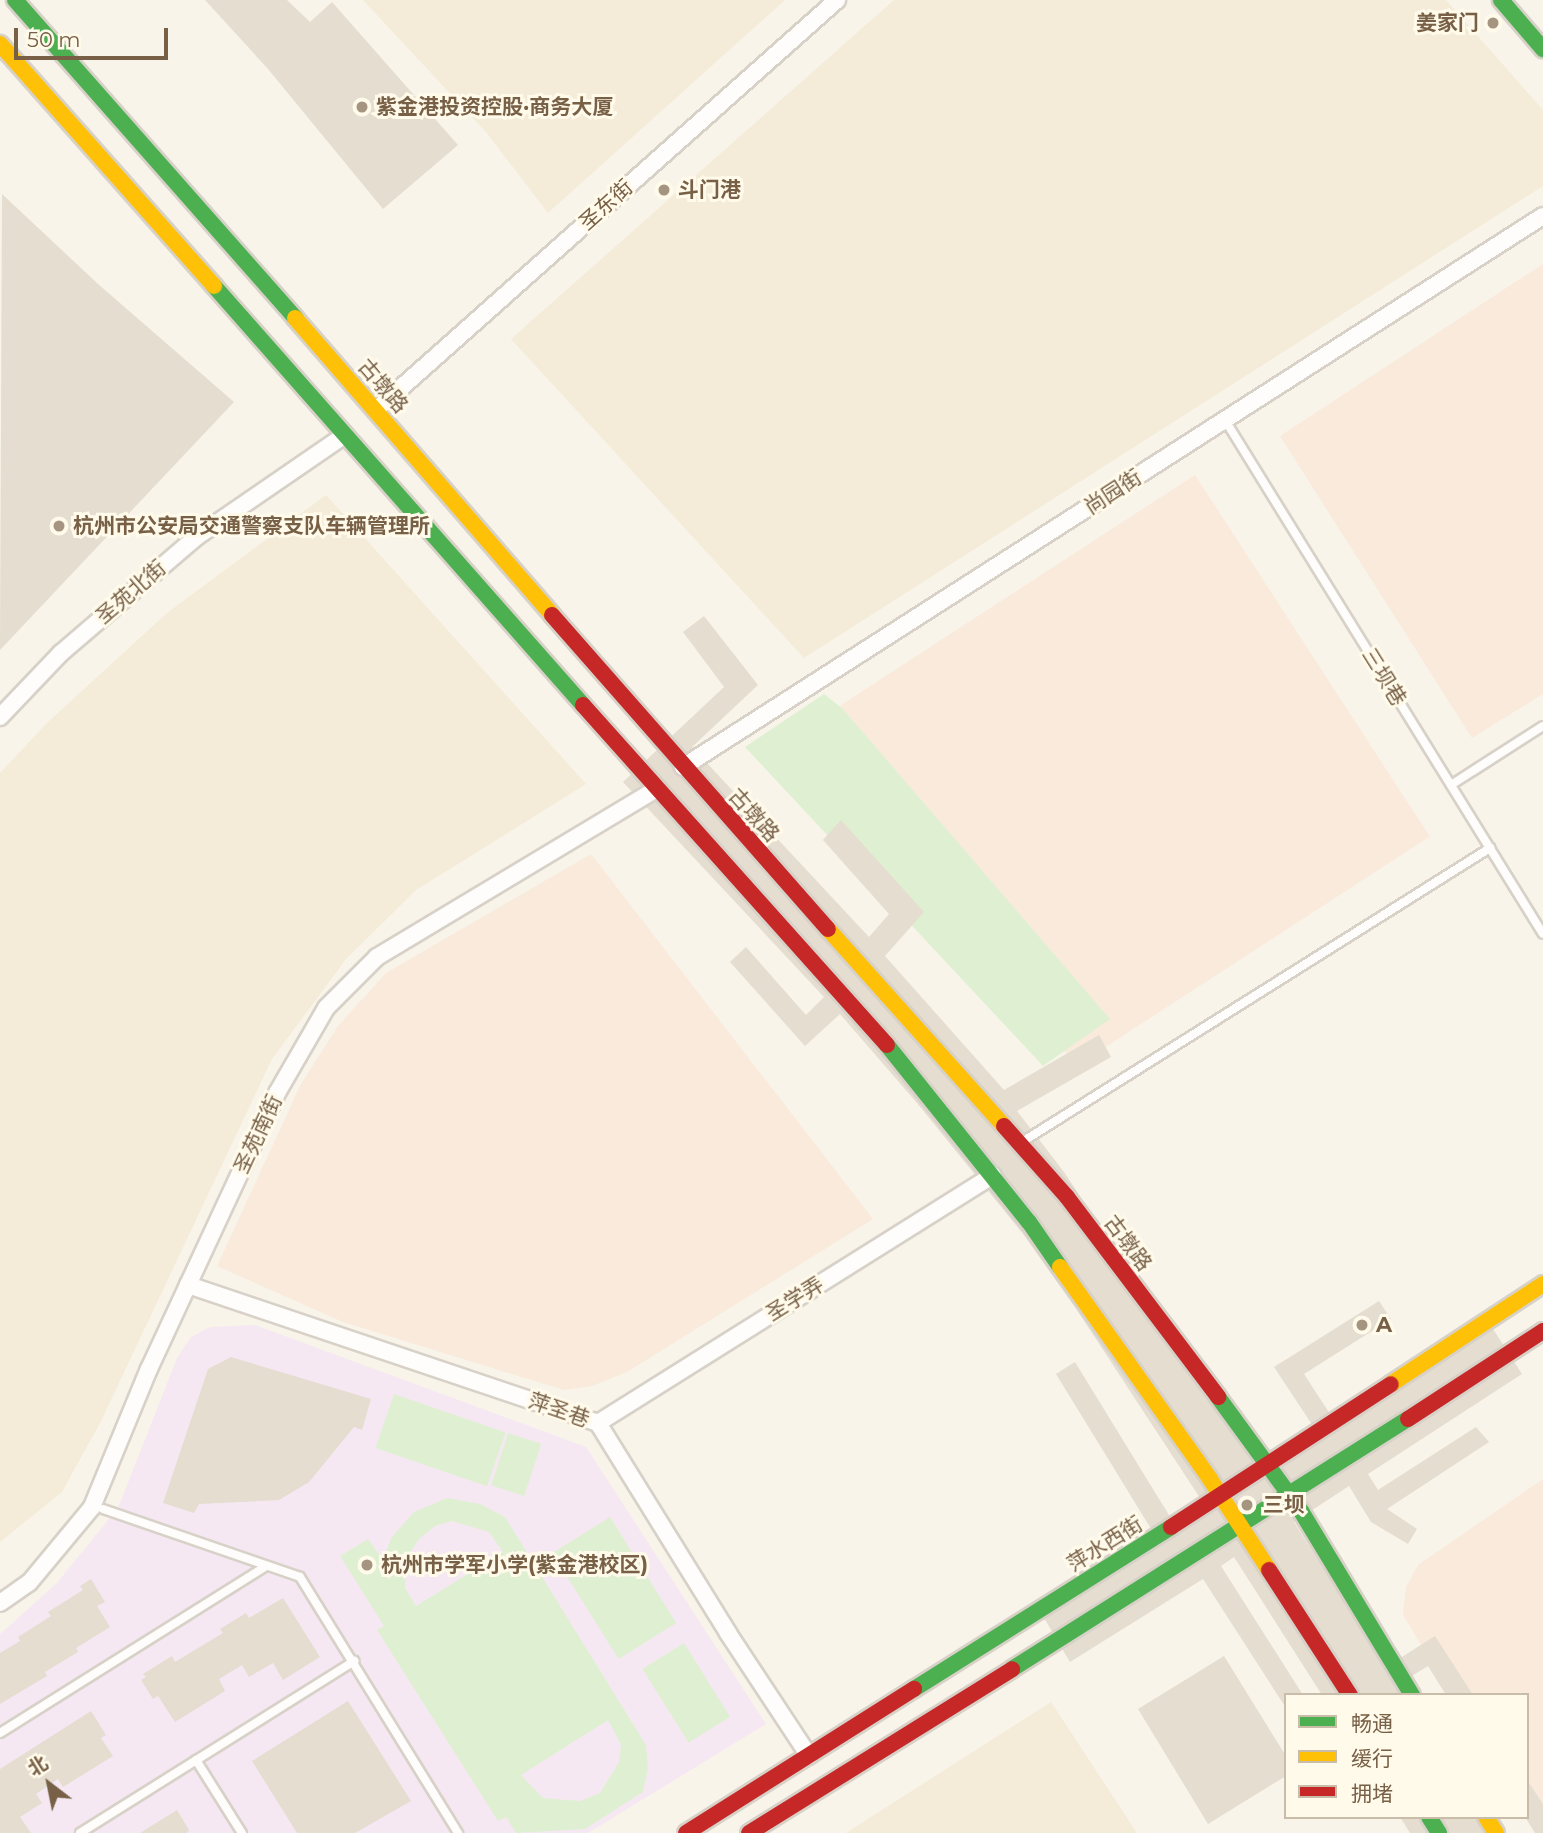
<!DOCTYPE html>
<html>
<head>
<meta charset="utf-8">
<style>
  body { margin:0 }
  #map { position:relative; width:1543px; height:1833px; overflow:hidden; background:#f8f4e9; font-family:Montserrat,"Noto Sans SC",sans-serif }
  div>[style] { position:absolute }
  .residential>* { inset:0; background:#f4ebd8 }
  .commercial>* { inset:0; background:#f9eadc; transform-origin:0 0 }
  .education>* { inset:0; background:#f6e8f2 }
  .green>* { inset:0; background:#dff0d2; transform-origin:0 0 }
  .building>* { inset:0; background:#e4ddd0 }
  .roads { filter:drop-shadow(2px 0 #d7d1c8) drop-shadow(-2px 0 #d7d1c8) drop-shadow(0 2px #d7d1c8) drop-shadow(0 -2px #d7d1c8) }
  .lane>* { height:8px; margin:-4px; padding:0 4px; transform-origin:4px; border-radius:4px; background:#fefdfc }
  .street>* { height:16px; margin:-8px; padding:0 8px; transform-origin:8px; border-radius:8px; background:#fefdfc }
  .fast>* { height:16px; margin:-8px; padding:0 8px; transform-origin:8px; border-radius:8px; background:#4caf50 }
  .slow>* { height:16px; margin:-8px; padding:0 8px; transform-origin:8px; border-radius:8px; background:#ffc107 }
  .jam>* { height:16px; margin:-8px; padding:0 8px; transform-origin:8px; border-radius:8px; background:#c62828 }
  .dots>* { width:19px; height:19px; translate:-50% -50%; box-sizing:border-box; border:4px solid #fffaea; border-radius:50% }
  span { translate:-50% -50%; white-space:nowrap; text-align:center; line-height:1.15; -webkit-text-stroke:6px #fffaea; paint-order:stroke }
  .poi-label { font-size:21px; color:#786047; font-weight:700 }
  .right { translate:-100% -50%; text-align:right }
  .left { translate:0 -50%; text-align:left }
  .street-label { font-size:21px; color:#786047 }
  .legend { position:absolute; left:1284px; top:1693px; width:245px; height:126px; box-sizing:border-box; background:#fffaea; border:2px solid #c9bca9; margin:0; padding:9px 12px; list-style:none; font-size:21px; color:#786047 }
  .legend li { display:flex; align-items:center; gap:14px; height:35px }
  .legend b { width:35px; border:2px solid #c9bca9 }
  .north { position:absolute; left:14px; top:1749px; width:70px; height:70px; -webkit-text-stroke:5px #fffaea; paint-order:stroke; rotate:328deg; font-size:19px; font-weight:700; line-height:28px; text-align:center; color:#786047 }
  .north::after { content:''; display:block; margin:auto; width:24px; height:32px; background:#786047; clip-path:polygon(50% 0,100% 100%,50% 72%,0 100%) }
  .scale { position:absolute; left:14px; top:28px; width:154px; height:32px; box-sizing:border-box; border:4px solid #786047; border-top:0; padding-left:9px; font-size:21px; line-height:24px; white-space:nowrap; color:#786047; -webkit-text-stroke:5px #fffaea; paint-order:stroke }
</style>
</head>
<body>
<div id="map">
  <div class="residential">
    <i style="clip-path:polygon(363px 0,785px 0,548px 213px,486px 132px)"></i>
    <i style="clip-path:polygon(894px 0,1446px 0,1543px 110px,1543px 186px,804px 658px,511px 339px)"></i>
    <i style="clip-path:polygon(326px 495px,586px 784px,416px 890px,346px 959px,272px 1059px,101px 1421px,62px 1492px,0 1542px,0 773px,48px 722px,167px 613px)"></i>
    <i style="clip-path:polygon(1051px 1702px,1137px 1833px,846px 1833px)"></i>
  </div>
  <div class="commercial">
    <i style="clip-path:polygon(1543px 264px,1543px 694px,1472px 738px,1280px 436px)"></i>
    <i style="left:1195px;top:475px;width:431px;height:423px;rotate:57deg"></i>
    <i style="clip-path:polygon(591px 854px,873px 1219px,627px 1372px,592px 1386px,564px 1390px,343px 1322px,217px 1266px,301px 1084px,338px 1026px,386px 973px)"></i>
    <i style="clip-path:polygon(1543px 1479px,1543px 1833px,1527px 1817px,1527px 1695px,1452px 1695px,1403px 1615px,1406px 1587px,1418px 1565px)"></i>
  </div>
  <div class="education">
    <i style="clip-path:polygon(255px 1325px,586px 1447px,766px 1724px,588px 1833px,0 1833px,0 1634px,56px 1584px,118px 1508px,177px 1358px,191px 1337px,210px 1327px)"></i>
  </div>
  <div class="green">
    <i style="clip-path:polygon(824px 694px,842px 708px,1110px 1019px,1043px 1066px,745px 747px)"></i>
    <i style="left:394px;top:1394px;width:118px;height:57px;rotate:19deg"></i>
    <i style="left:508px;top:1433px;width:35px;height:55px;rotate:18deg"></i>
    <i style="clip-path:polygon(evenodd,447px 1498px,480px 1504px,505px 1517px,646px 1745px,648px 1769px,643px 1792px,585px 1829px,516px 1833px,506px 1817px,498px 1821px,377px 1630px,384px 1626px,340px 1556px,368px 1539px,383px 1560px,391px 1538px,414px 1512px,447px 1498px,452px 1521px,489px 1532px,503px 1552px,416px 1606px,405px 1588px,406px 1559px,419px 1539px,435px 1526px,452px 1521px,447px 1498px,608px 1720px,621px 1745px,619px 1762px,600px 1793px,580px 1801px,543px 1798px,521px 1775px,608px 1720px)"></i>
    <i style="left:610px;top:1517px;width:125px;height:68px;rotate:58deg"></i>
    <i style="left:684px;top:1643px;width:87px;height:49px;rotate:58deg"></i>
  </div>
  <div class="building">
    <i style="clip-path:polygon(205px 0,287px 0,310px 22px,332px 2px,458px 145px,383px 209px,268px 69px)"></i>
    <i style="clip-path:polygon(2px 194px,98px 284px,234px 402px,0 650px)"></i>
    <i style="clip-path:polygon(704px 616px,758px 685px,692px 747px,869px 937px,889px 914px,823px 840px,841px 820px,924px 912px,885px 956px,1004px 1090px,1099px 1035px,1111px 1057px,1017px 1111px,1064px 1172px,1258px 1464px,1315px 1429px,1274px 1367px,1379px 1301px,1391px 1319px,1304px 1374px,1332px 1417px,1486px 1318px,1522px 1374px,1368px 1474px,1378px 1490px,1476px 1427px,1489px 1442px,1387px 1509px,1417px 1529px,1408px 1544px,1371px 1522px,1349px 1486px,1294px 1522px,1386px 1667px,1435px 1636px,1473px 1695px,1446px 1695px,1428px 1666px,1397px 1685px,1403px 1695px,1322px 1695px,1234px 1557px,1221px 1566px,1303px 1695px,1286px 1695px,1286px 1708px,1203px 1579px,1070px 1662px,1037px 1606px,1153px 1532px,1056px 1374px,1075px 1362px,1172px 1520px,1202px 1501px,1075px 1307px,1023px 1234px,917px 1103px,840px 1014px,805px 1046px,730px 962px,746px 947px,806px 1015px,824px 997px,623px 782px,724px 687px,683px 632px)"></i>
    <i style="clip-path:polygon(231px 1357px,371px 1399px,362px 1430px,354px 1427px,309px 1482px,279px 1500px,199px 1504px,194px 1513px,163px 1503px,208px 1369px)"></i>
    <i style="clip-path:polygon(91px 1579px,105px 1602px,97px 1606px,110px 1627px,76px 1648px,78px 1652px,45px 1672px,47px 1676px,0 1704px,0 1653px,20px 1641px,18px 1637px,51px 1616px,48px 1612px,83px 1590px,80px 1586px)"></i>
    <i style="clip-path:polygon(283px 1598px,320px 1657px,283px 1680px,273px 1663px,249px 1677px,242px 1665px,219px 1679px,225px 1691px,175px 1722px,158px 1696px,153px 1699px,141px 1680px,146px 1677px,143px 1674px,172px 1656px,175px 1662px,223px 1633px,220px 1629px,246px 1613px,249px 1618px)"></i>
    <i style="clip-path:polygon(1224px 1656px,1286px 1756px,1286px 1776px,1208px 1824px,1138px 1709px)"></i>
    <i style="clip-path:polygon(348px 1701px,411px 1801px,355px 1833px,297px 1833px,252px 1761px)"></i>
    <i style="clip-path:polygon(91px 1711px,106px 1735px,101px 1738px,113px 1756px,63px 1787px,58px 1779px,36px 1794px,42px 1803px,20px 1817px,31px 1833px,0 1833px,0 1769px)"></i>
    <i style="clip-path:polygon(1527px 1780px,1543px 1804px,1543px 1833px,1535px 1833px,1525px 1817px)"></i>
    <i style="clip-path:polygon(177px 1810px,189px 1830px,187px 1833px,140px 1833px)"></i>
    <i style="clip-path:polygon(1400px 1817px,1484px 1817px,1495px 1833px,1410px 1833px)"></i>
  </div>
  <div class="roads">
    <div class="lane">
      <i style="left:1225px;top:420px;width:604px;rotate:58.26deg"></i>
      <i style="left:1451px;top:785px;width:109px;rotate:-32.7deg"></i>
      <i style="left:1022px;top:1142px;width:553px;rotate:-32.14deg"></i>
      <i style="left:103px;top:1509px;width:208px;rotate:19deg"></i>
      <i style="left:300px;top:1577px;width:301px;rotate:58.3deg"></i>
      <i style="left:0;top:1733px;width:314px;rotate:-32.1deg"></i>
      <i style="left:196px;top:1760px;width:86px;rotate:57.8deg"></i>
      <i style="left:80px;top:1833px;width:324px;rotate:-32.1deg"></i>
    </div>
    <div class="street">
      <i style="left:376px;top:410px;width:617px;rotate:-41.65deg"></i>
      <i style="left:0;top:717px;width:88px;rotate:-46.4deg"></i>
      <i style="left:61px;top:653px;width:177px;rotate:-40.6deg"></i>
      <i style="left:195px;top:538px;width:182px;rotate:-34.5deg"></i>
      <i style="left:683px;top:767px;width:1021px;rotate:-32.65deg"></i>
      <i style="left:188px;top:1285px;width:433px;rotate:18.6deg"></i>
      <i style="left:598px;top:1423px;width:247px;rotate:58.2deg"></i>
      <i style="left:728px;top:1633px;width:147px;rotate:56.6deg"></i>
      <i style="left:598px;top:1423px;width:466px;rotate:-32.1deg"></i>
      <i style="left:0;top:1603px;width:35px;rotate:-35deg"></i>
      <i style="left:29px;top:1583px;width:99px;rotate:-50.3deg"></i>
      <i style="left:92px;top:1507px;width:149px;rotate:-67.6deg"></i>
      <i style="left:149px;top:1369px;width:304px;rotate:-65.1deg"></i>
      <i style="left:277px;top:1093px;width:98px;rotate:-60deg"></i>
      <i style="left:326px;top:1008px;width:72px;rotate:-45deg"></i>
      <i style="left:377px;top:957px;width:327px;rotate:-31deg"></i>
    </div>
    <div class="fast">
      <i style="left:15px;top:0;width:424px;rotate:48.6deg"></i>
      <i style="left:1501px;top:0;width:65px;rotate:49.4deg"></i>
      <i style="left:214px;top:286px;width:558px;rotate:48.63deg"></i>
      <i style="left:887px;top:1045px;width:227px;rotate:51.3deg"></i>
      <i style="left:1029px;top:1222px;width:55px;rotate:55.4deg"></i>
      <i style="left:1218px;top:1397px;width:141px;rotate:53.9deg"></i>
      <i style="left:1301px;top:1511px;width:215px;rotate:58.9deg"></i>
      <i style="left:1012px;top:1669px;width:468px;rotate:-32.3deg"></i>
      <i style="left:914px;top:1689px;width:304px;rotate:-32.2deg"></i>
      <i style="left:1429px;top:1817px;width:19px;rotate:58deg"></i>
    </div>
    <div class="slow">
      <i style="left:0;top:44px;width:323px;rotate:48.5deg"></i>
      <i style="left:295px;top:318px;width:393px;rotate:49.1deg"></i>
      <i style="left:828px;top:929px;width:264px;rotate:48.2deg"></i>
      <i style="left:1060px;top:1267px;width:260px;rotate:54.7deg"></i>
      <i style="left:1210px;top:1479px;width:108px;rotate:57deg"></i>
      <i style="left:1391px;top:1384px;width:182px;rotate:-33.3deg"></i>
      <i style="left:1486px;top:1817px;width:19px;rotate:58deg"></i>
    </div>
    <div class="jam">
      <i style="left:552px;top:615px;width:418px;rotate:48.7deg"></i>
      <i style="left:583px;top:705px;width:456px;rotate:48.2deg"></i>
      <i style="left:1004px;top:1126px;width:95px;rotate:48.4deg"></i>
      <i style="left:1067px;top:1197px;width:251px;rotate:52.9deg"></i>
      <i style="left:1408px;top:1419px;width:161px;rotate:-33.1deg"></i>
      <i style="left:1171px;top:1527px;width:262px;rotate:-33deg"></i>
      <i style="left:1269px;top:1570px;width:149px;rotate:57.1deg"></i>
      <i style="left:686px;top:1833px;width:270px;rotate:-32.3deg"></i>
      <i style="left:749px;top:1833px;width:310px;rotate:-31.9deg"></i>
    </div>
  </div>
  <div class="dots">
    <i style="left:1493px;top:23px;background:#a59480"></i>
    <i style="left:362px;top:107px;background:#a59480"></i>
    <i style="left:664px;top:190px;background:#a59480"></i>
    <i style="left:59px;top:526px;background:#a59480"></i>
    <i style="left:1362px;top:1325px;background:#a59480"></i>
    <i style="left:1247px;top:1505px;background:#a59480"></i>
    <i style="left:367px;top:1565px;background:#a59480"></i>
  </div>
  <div class="poi-label">
    <span class="right" style="left:1479px;top:23px">姜家门</span>
    <span class="left" style="left:376px;top:107px">紫金港投资控股·商务大厦</span>
    <span class="left" style="left:678px;top:190px">斗门港</span>
    <span class="left" style="left:73px;top:526px">杭州市公安局交通警察支队车辆管理所</span>
    <span class="left" style="left:1376px;top:1325px">A</span>
    <span class="left" style="left:1263px;top:1505px">三坝</span>
    <span class="left" style="left:381px;top:1565px">杭州市学军小学(紫金港校区)</span>
  </div>
  <div class="street-label">
    <span style="left:606px;top:205px;rotate:-42deg">圣东街</span>
    <span style="left:383px;top:386px;rotate:49deg">古墩路</span>
    <span style="left:1113px;top:492px;rotate:-33deg">尚园街</span>
    <span style="left:131px;top:592px;rotate:-41deg">圣苑北街</span>
    <span style="left:1384px;top:677px;rotate:58deg">三坝巷</span>
    <span style="left:754px;top:815px;rotate:48deg">古墩路</span>
    <span style="left:258px;top:1134px;rotate:-65deg">圣苑南街</span>
    <span style="left:1128px;top:1243px;rotate:53deg">古墩路</span>
    <span style="left:795px;top:1299px;rotate:-32deg">圣学弄</span>
    <span style="left:559px;top:1410px;rotate:19deg">萍圣巷</span>
    <span style="left:1105px;top:1544px;rotate:-32deg">萍水西街</span>
  </div>
  <ul class="legend">
  <li><b style="height:9px;background:#4caf50"></b>畅通</li>
  <li><b style="height:9px;background:#ffc107"></b>缓行</li>
  <li><b style="height:9px;background:#c62828"></b>拥堵</li>
  </ul>
  <div class="north">北</div>
  <div class="scale">50 m</div>
</div>
</body>
</html>
